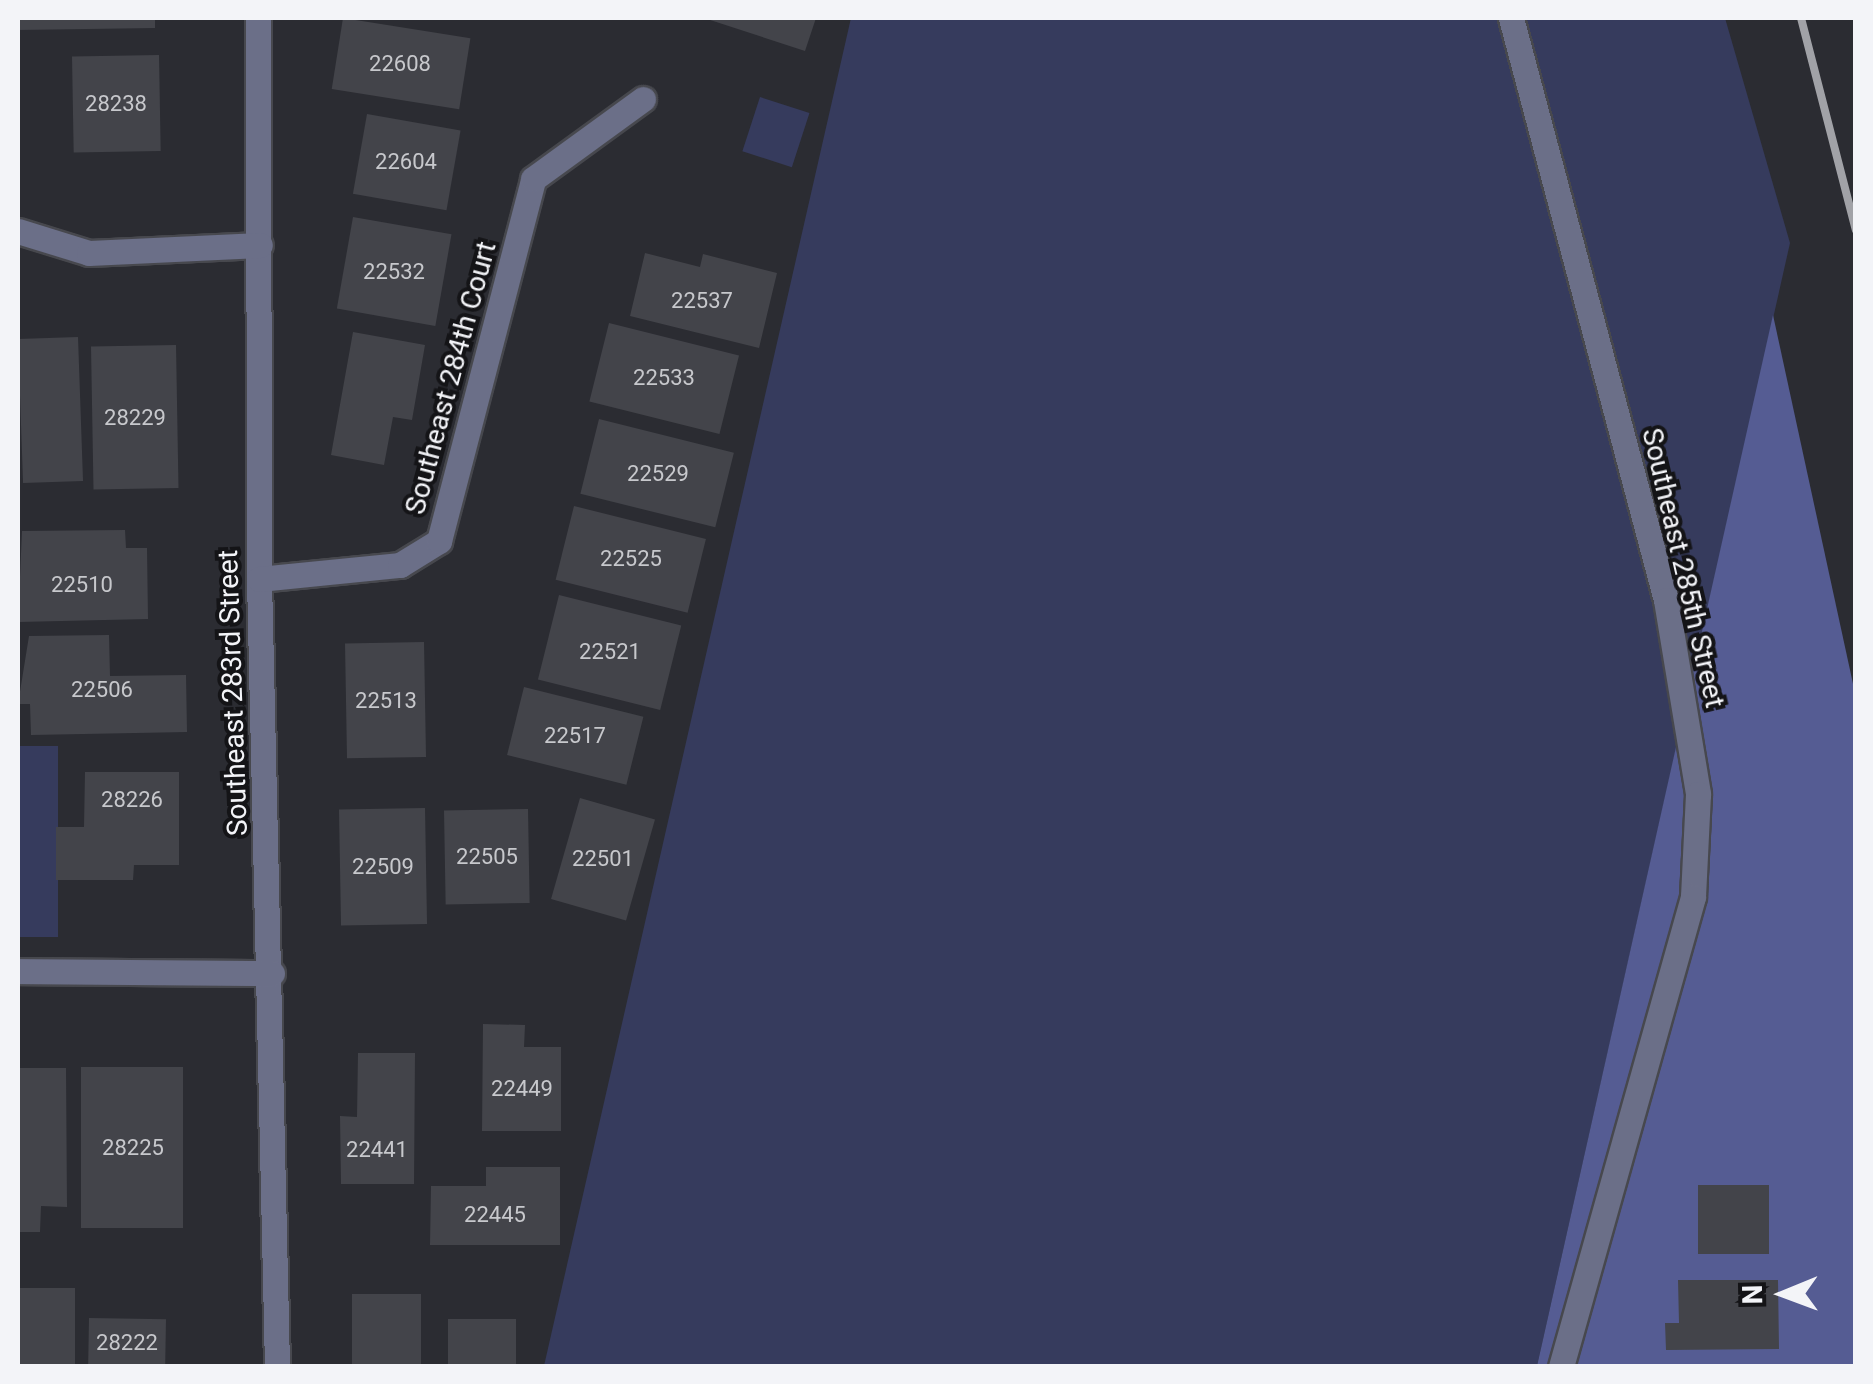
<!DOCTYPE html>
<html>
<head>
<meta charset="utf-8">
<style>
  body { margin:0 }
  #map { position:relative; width:1873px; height:1384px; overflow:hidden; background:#2b2c32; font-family:Roboto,sans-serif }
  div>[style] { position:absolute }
  .green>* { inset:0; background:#363b5d; transform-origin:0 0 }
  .forest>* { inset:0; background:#555c93 }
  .building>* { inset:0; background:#43444a; transform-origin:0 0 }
  .roads { filter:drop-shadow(2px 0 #47484e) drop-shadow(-2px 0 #47484e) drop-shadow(0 2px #47484e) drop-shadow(0 -2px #47484e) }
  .minor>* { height:25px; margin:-12.5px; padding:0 12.5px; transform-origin:12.5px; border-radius:12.5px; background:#6b6f88 }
  .rail>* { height:8px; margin:-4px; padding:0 4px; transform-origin:4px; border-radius:4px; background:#a1a2a7 }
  span { translate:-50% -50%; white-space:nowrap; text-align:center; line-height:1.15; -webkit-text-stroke:8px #141417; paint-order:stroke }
  .number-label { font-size:22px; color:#c7c8cc }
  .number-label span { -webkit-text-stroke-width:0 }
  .street-label { font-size:28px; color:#f3f4f8 }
  .frame { position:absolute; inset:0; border:20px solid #f3f4f8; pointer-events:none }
  .north { position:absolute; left:1733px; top:1244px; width:100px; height:100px; -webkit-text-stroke:8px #141417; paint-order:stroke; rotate:269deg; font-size:28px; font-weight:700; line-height:40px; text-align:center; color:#f3f4f8 }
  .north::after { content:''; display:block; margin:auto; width:35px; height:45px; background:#f3f4f8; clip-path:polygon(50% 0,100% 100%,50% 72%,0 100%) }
</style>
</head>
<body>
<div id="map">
  <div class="green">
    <i style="clip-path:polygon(851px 18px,1725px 18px,1790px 243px,1537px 1366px,544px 1366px)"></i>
    <i style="left:760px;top:97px;width:52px;height:57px;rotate:18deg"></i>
    <i style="left:18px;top:746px;width:40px;height:191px"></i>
  </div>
  <div class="forest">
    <i style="clip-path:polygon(1773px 315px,1855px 693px,1855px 1366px,1537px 1366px)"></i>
  </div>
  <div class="building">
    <i style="clip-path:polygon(18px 18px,155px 18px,155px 28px,18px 30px)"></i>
    <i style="left:343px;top:18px;width:129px;height:72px;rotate:9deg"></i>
    <i style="clip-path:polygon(704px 18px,816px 18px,805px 51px)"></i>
    <i style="left:159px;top:55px;width:96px;height:87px;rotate:89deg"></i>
    <i style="left:367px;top:114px;width:95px;height:81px;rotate:10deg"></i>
    <i style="left:353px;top:217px;width:100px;height:93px;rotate:10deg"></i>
    <i style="clip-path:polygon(645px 253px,700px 267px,703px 254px,777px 273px,759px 348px,630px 316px)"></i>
    <i style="left:609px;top:323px;width:134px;height:81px;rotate:14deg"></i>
    <i style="clip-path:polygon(353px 332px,425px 345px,412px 420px,393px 417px,384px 465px,331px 455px)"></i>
    <i style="left:78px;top:337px;width:144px;height:60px;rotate:88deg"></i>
    <i style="left:176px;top:345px;width:143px;height:85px;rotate:89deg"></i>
    <i style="left:599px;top:419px;width:139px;height:77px;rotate:14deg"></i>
    <i style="left:574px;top:506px;width:136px;height:76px;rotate:14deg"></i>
    <i style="clip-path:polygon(125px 530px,126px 548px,147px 548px,148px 619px,18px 622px,22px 531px)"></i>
    <i style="left:559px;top:595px;width:126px;height:87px;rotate:14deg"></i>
    <i style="clip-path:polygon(109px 635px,110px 676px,186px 675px,187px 732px,31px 735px,30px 704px,18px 704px,29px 636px)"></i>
    <i style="left:424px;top:642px;width:115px;height:79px;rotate:89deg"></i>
    <i style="left:524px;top:687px;width:123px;height:70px;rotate:14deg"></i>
    <i style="clip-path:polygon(85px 772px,179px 772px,179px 865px,134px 865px,133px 880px,56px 880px,56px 827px,84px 827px)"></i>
    <i style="left:580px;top:798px;width:78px;height:105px;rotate:16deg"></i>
    <i style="left:425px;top:808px;width:116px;height:86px;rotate:89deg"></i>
    <i style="left:528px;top:809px;width:94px;height:84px;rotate:89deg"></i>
    <i style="clip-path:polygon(483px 1024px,525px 1025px,524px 1047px,561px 1047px,561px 1131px,482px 1131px)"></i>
    <i style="clip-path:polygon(358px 1053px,415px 1053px,414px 1184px,341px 1184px,340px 1116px,357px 1117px)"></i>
    <i style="left:183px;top:1067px;width:161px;height:102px;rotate:90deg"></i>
    <i style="clip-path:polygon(18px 1068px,66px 1068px,67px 1207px,41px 1206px,40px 1232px,18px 1232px)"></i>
    <i style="clip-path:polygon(486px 1167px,560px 1167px,560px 1245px,430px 1245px,431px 1186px,486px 1186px)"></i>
    <i style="left:1698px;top:1185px;width:71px;height:69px"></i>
    <i style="clip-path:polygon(1678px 1280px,1778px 1280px,1779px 1349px,1666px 1350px,1665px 1323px,1679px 1323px)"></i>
    <i style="left:18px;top:1288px;width:57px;height:78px"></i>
    <i style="left:352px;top:1294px;width:69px;height:72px"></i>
    <i style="left:89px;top:1318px;width:77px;height:48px;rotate:1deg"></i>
    <i style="left:448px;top:1319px;width:68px;height:47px"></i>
  </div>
  <div class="roads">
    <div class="minor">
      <i style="left:258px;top:18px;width:561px;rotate:89.9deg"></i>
      <i style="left:259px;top:579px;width:787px;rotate:88.69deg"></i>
      <i style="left:1511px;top:18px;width:602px;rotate:75.09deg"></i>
      <i style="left:1666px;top:600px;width:197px;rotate:80.6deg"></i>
      <i style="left:1698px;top:794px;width:103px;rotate:92.8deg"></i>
      <i style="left:1693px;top:897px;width:487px;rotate:105.7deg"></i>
      <i style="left:18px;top:231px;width:74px;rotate:17.2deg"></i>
      <i style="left:89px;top:253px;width:171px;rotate:-2.7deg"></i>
      <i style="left:259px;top:579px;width:142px;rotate:-5.7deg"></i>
      <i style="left:400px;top:565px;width:46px;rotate:-31.6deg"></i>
      <i style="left:439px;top:541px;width:374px;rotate:-75.4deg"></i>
      <i style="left:533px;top:179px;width:136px;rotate:-36deg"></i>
      <i style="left:18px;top:971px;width:254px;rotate:0.5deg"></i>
    </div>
  </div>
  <div class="rail">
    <i style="left:1801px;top:18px;width:219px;rotate:75.5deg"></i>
  </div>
  <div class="number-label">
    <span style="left:400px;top:64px">22608</span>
    <span style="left:116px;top:104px">28238</span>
    <span style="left:406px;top:162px">22604</span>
    <span style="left:394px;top:272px">22532</span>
    <span style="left:702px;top:301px">22537</span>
    <span style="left:664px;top:378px">22533</span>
    <span style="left:135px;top:418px">28229</span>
    <span style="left:658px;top:474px">22529</span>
    <span style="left:631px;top:559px">22525</span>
    <span style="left:82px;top:585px">22510</span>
    <span style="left:610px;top:652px">22521</span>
    <span style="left:102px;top:690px">22506</span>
    <span style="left:386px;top:701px">22513</span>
    <span style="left:575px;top:736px">22517</span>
    <span style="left:132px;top:800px">28226</span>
    <span style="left:487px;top:857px">22505</span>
    <span style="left:603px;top:859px">22501</span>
    <span style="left:383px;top:867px">22509</span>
    <span style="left:522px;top:1089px">22449</span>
    <span style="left:133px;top:1148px">28225</span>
    <span style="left:377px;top:1150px">22441</span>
    <span style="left:495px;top:1215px">22445</span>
    <span style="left:127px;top:1343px">28222</span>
  </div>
  <div class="street-label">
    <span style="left:451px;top:378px;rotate:-75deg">Southeast 284th Court</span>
    <span style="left:1683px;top:568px;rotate:77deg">Southeast 285th Street</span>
    <span style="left:233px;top:693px;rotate:-92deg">Southeast 283rd Street</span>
  </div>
  <div class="frame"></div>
  <div class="north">N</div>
</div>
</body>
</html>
